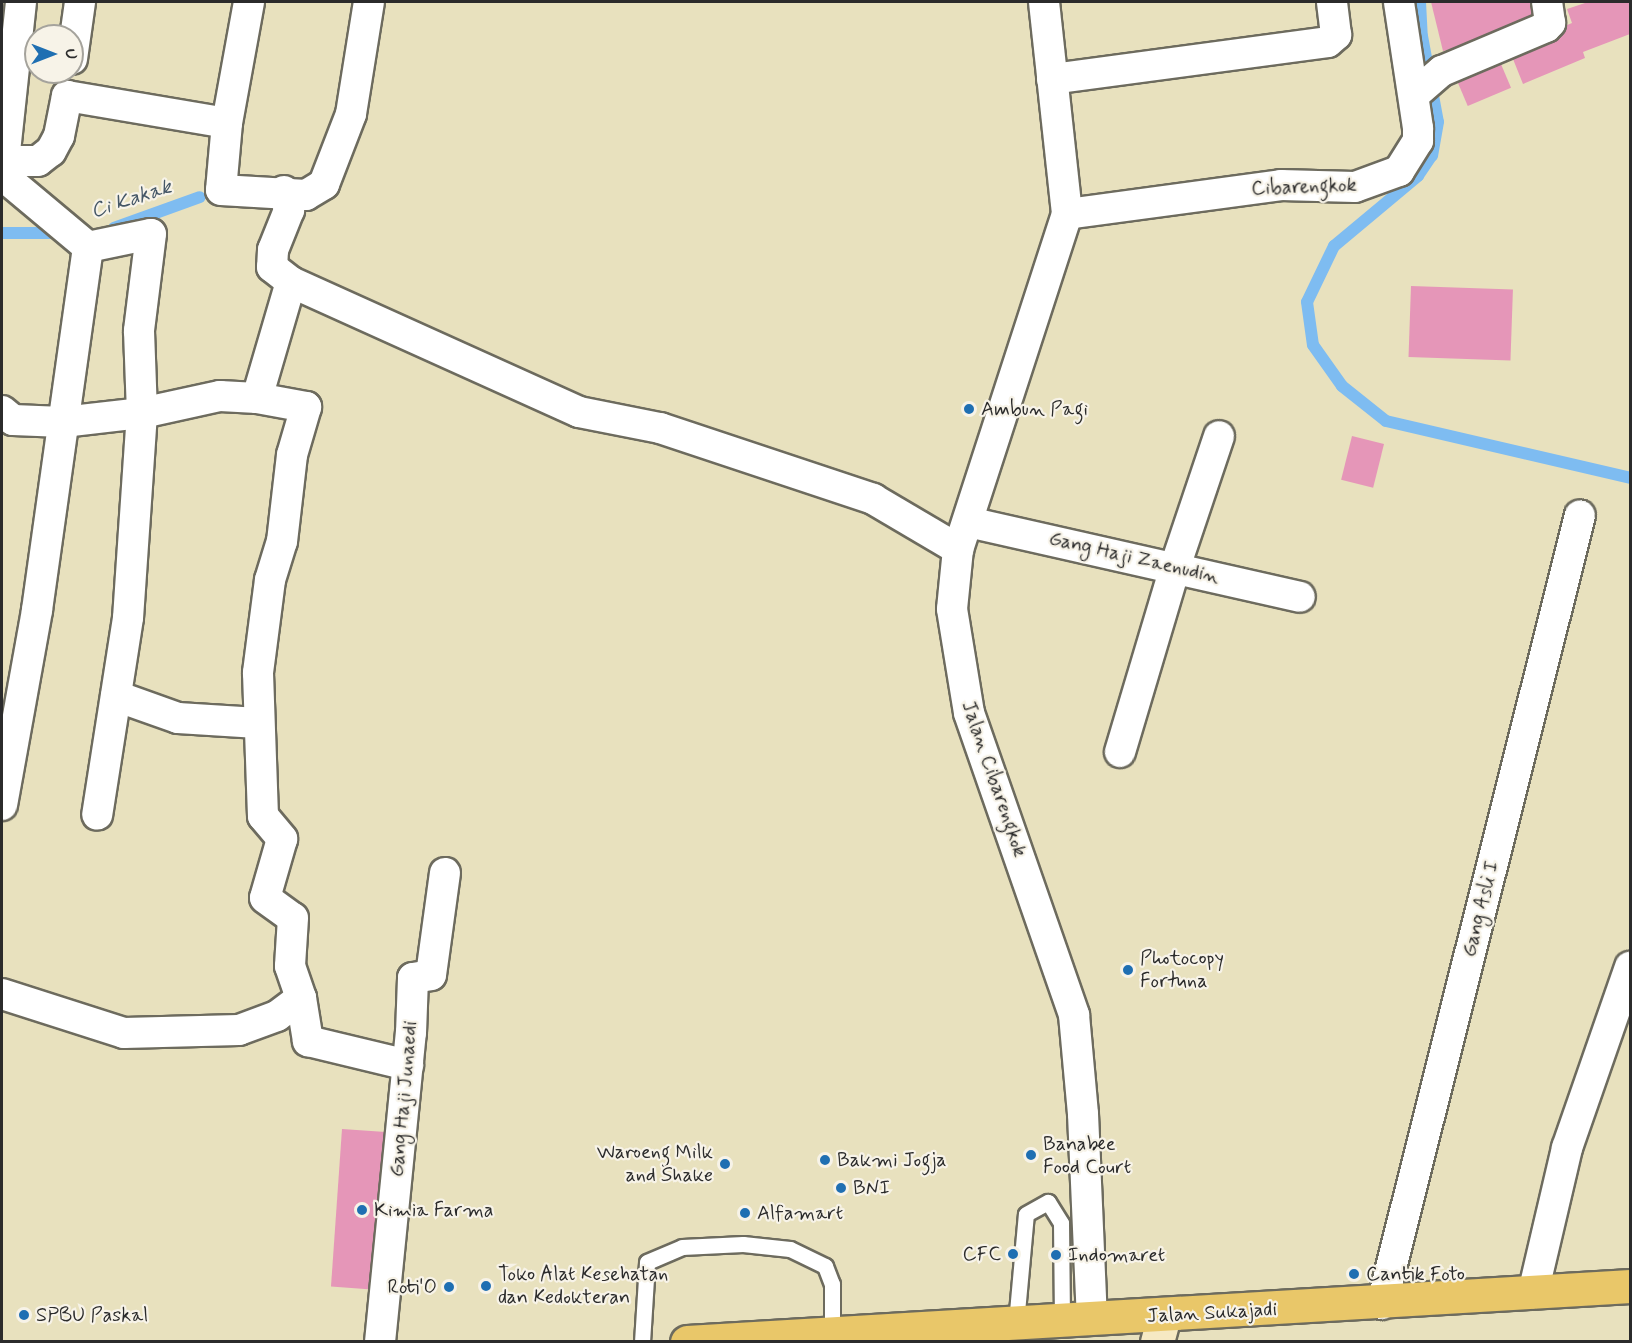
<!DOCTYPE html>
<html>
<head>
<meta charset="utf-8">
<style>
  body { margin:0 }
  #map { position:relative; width:1632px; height:1343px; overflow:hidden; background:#e8e1be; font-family:Mynerve,sans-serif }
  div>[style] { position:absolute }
  .stream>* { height:12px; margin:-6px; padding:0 6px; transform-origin:6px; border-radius:6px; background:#7ebcf1 }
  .building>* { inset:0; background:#e596b8; transform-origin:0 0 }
  .roads { filter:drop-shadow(2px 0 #6d6b5e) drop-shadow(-2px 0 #6d6b5e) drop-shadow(0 2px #6d6b5e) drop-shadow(0 -2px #6d6b5e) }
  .lane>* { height:15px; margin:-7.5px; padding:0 7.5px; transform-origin:7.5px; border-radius:7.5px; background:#fff }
  .street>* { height:30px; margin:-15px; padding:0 15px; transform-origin:15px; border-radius:15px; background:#fff }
  .secondary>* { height:33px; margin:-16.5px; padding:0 16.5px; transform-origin:16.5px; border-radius:16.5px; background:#f6e9c3 }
  .primary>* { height:33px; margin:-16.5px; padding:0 16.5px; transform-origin:16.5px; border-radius:16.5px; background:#e9c769 }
  .dots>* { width:16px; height:16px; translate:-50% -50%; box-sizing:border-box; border:3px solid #f7f3e8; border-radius:50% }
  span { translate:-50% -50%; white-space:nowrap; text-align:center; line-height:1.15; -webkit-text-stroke:4.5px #f7f3e8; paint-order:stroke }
  .street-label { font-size:20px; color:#2b2b2b }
  .poi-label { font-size:20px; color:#2b2b2b }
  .left { translate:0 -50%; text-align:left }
  .right { translate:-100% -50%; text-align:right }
  .water-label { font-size:21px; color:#445666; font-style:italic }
  .frame { position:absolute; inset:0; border:3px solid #2b2b2b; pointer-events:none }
  .north { position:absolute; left:24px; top:24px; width:60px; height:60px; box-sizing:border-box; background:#f7f3e8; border:2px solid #a5a39c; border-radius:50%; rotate:90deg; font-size:16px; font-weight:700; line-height:24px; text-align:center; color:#2b2b2b }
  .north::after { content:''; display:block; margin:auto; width:21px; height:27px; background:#1f6fb2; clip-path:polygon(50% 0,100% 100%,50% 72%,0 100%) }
</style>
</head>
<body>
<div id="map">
  <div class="stream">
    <i style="left:1420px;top:2px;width:34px;rotate:87deg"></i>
    <i style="left:1422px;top:36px;width:87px;rotate:79.5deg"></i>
    <i style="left:1438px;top:122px;width:34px;rotate:100deg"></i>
    <i style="left:1432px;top:155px;width:25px;rotate:124deg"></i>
    <i style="left:1418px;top:176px;width:109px;rotate:140.2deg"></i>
    <i style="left:1334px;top:246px;width:62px;rotate:115.7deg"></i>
    <i style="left:1307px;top:302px;width:43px;rotate:82.1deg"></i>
    <i style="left:1313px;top:345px;width:50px;rotate:54.7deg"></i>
    <i style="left:1342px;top:386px;width:56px;rotate:38.5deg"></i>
    <i style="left:1386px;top:421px;width:251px;rotate:13.1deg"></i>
    <i style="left:114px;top:228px;width:91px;rotate:-19.8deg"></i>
    <i style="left:2px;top:233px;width:62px"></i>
  </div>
  <div class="building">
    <i style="clip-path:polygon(1431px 2px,1537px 2px,1543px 25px,1443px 51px)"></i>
    <i style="clip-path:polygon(1588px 2px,1630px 2px,1630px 34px,1583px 52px,1585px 58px,1523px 84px,1509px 49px,1572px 23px,1567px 9px)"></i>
    <i style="left:1495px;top:50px;width:41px;height:47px;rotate:67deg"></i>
    <i style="left:1411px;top:286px;width:102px;height:71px;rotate:2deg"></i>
    <i style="left:1352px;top:436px;width:33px;height:45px;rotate:14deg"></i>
    <i style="left:342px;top:1129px;width:51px;height:158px;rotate:4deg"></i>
  </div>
  <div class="roads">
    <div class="lane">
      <i style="left:1016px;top:1323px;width:109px;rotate:-84.8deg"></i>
      <i style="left:1026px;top:1214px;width:25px;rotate:-29deg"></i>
      <i style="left:1048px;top:1202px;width:25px;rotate:58deg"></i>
      <i style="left:1061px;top:1223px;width:98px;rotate:89.4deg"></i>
      <i style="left:642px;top:1342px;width:80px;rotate:-86.4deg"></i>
      <i style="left:647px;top:1262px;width:38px;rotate:-23deg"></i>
      <i style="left:682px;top:1247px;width:61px;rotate:-2.8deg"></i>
      <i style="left:743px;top:1244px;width:47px;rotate:6.1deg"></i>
      <i style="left:790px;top:1249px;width:39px;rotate:26deg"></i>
      <i style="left:825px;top:1266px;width:19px;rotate:69deg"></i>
      <i style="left:832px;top:1284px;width:50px;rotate:90deg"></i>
    </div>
    <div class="street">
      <i style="left:21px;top:2px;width:160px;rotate:96.1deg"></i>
      <i style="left:4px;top:161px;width:34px"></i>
      <i style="left:38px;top:161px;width:16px;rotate:-38deg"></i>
      <i style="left:51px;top:151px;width:17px;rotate:-62deg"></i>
      <i style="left:59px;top:136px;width:41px;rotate:-78.7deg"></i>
      <i style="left:67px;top:96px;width:162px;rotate:9.6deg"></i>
      <i style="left:249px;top:2px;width:123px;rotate:100.3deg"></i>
      <i style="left:227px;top:123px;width:67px;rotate:95.1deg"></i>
      <i style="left:221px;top:190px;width:85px;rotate:3.4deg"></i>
      <i style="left:306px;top:195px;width:21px;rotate:-31deg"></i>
      <i style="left:324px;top:184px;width:75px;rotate:-68.9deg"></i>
      <i style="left:351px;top:114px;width:113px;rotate:-80.9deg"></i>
      <i style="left:1044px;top:2px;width:213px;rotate:83.8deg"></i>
      <i style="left:1067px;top:214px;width:352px;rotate:108deg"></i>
      <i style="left:958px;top:549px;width:60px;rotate:95.7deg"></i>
      <i style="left:952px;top:609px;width:105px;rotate:80.7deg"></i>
      <i style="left:969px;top:713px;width:320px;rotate:70.8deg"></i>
      <i style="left:1074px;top:1015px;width:99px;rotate:84.8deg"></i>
      <i style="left:1083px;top:1114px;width:205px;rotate:87.5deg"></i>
      <i style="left:72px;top:59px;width:58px;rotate:-82deg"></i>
      <i style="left:1052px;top:79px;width:278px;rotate:-7.6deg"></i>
      <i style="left:1328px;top:42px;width:11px;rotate:-41deg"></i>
      <i style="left:1336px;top:35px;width:33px;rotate:-97deg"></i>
      <i style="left:1414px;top:95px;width:37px;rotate:-41deg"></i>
      <i style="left:1442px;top:71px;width:113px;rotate:-22.9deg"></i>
      <i style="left:1546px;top:27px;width:6px;rotate:-45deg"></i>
      <i style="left:1550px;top:23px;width:21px;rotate:-98deg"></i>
      <i style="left:2px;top:161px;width:20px;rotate:72deg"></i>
      <i style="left:8px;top:180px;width:104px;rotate:39.9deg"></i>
      <i style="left:284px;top:191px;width:20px;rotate:75deg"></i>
      <i style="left:289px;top:210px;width:43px;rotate:111.8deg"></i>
      <i style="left:273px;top:250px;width:17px;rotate:93deg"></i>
      <i style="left:272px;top:267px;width:24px;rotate:38deg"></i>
      <i style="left:291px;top:282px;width:316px;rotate:24.3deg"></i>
      <i style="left:579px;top:412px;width:83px;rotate:11.2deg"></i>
      <i style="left:660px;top:428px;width:225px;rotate:18.4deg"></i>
      <i style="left:873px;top:499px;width:99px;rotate:30.5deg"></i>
      <i style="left:1067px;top:214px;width:216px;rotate:-7.7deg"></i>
      <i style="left:1281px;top:185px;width:74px;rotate:1.5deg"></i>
      <i style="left:1355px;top:187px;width:47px;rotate:-20deg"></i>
      <i style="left:1399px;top:171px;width:36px;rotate:-58deg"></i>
      <i style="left:1418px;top:141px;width:13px;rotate:-90deg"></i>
      <i style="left:1418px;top:128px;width:127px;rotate:-98.6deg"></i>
      <i style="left:257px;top:398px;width:121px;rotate:-73.7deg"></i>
      <i style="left:2px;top:411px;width:14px;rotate:39deg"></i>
      <i style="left:13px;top:420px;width:50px;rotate:2.3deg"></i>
      <i style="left:63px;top:422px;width:80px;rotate:-6.5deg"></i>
      <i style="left:142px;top:413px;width:80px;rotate:-12.3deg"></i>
      <i style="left:220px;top:396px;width:37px;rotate:3deg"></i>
      <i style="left:257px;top:398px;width:50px;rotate:10.4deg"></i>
      <i style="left:306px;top:407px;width:50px;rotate:106.3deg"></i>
      <i style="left:292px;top:455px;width:87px;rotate:96.6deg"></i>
      <i style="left:282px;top:541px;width:41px;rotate:107.1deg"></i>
      <i style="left:270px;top:580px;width:94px;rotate:97.4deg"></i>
      <i style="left:258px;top:673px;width:143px;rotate:88deg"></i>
      <i style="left:263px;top:816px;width:30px;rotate:50deg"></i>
      <i style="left:282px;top:839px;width:61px;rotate:106.1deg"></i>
      <i style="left:265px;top:898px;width:34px;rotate:36deg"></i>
      <i style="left:293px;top:918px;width:48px;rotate:93.6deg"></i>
      <i style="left:290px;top:966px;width:34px;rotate:71deg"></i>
      <i style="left:301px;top:998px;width:44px;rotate:80.8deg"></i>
      <i style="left:308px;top:1041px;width:103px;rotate:13.5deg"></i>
      <i style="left:968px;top:522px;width:340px;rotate:12.7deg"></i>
      <i style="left:116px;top:696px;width:66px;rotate:19.5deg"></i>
      <i style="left:178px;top:718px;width:80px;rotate:3.6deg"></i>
      <i style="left:1120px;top:752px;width:193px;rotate:-73.4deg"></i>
      <i style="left:1175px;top:567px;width:138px;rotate:-71.4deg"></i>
      <i style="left:2px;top:805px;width:198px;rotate:-79.8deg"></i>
      <i style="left:37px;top:610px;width:367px;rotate:-82deg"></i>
      <i style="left:88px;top:247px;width:64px;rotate:-11.7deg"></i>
      <i style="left:151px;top:234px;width:98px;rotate:97.1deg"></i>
      <i style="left:139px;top:331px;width:82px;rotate:87.9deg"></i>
      <i style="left:142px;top:413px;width:205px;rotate:93.9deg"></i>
      <i style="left:128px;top:618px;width:199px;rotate:98.9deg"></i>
      <i style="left:2px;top:994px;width:128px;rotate:17.7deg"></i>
      <i style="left:124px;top:1033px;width:115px;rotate:-1.5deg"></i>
      <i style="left:239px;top:1030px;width:40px;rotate:-20.2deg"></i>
      <i style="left:277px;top:1016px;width:30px;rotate:-37deg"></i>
      <i style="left:1533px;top:1293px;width:149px;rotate:-76.8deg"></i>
      <i style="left:1567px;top:1148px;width:192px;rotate:-70.8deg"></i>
      <i style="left:1382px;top:1304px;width:813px;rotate:-75.91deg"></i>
      <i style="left:380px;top:1342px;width:311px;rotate:-84.3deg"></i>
      <i style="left:411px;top:1033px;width:55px;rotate:-87.9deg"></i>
      <i style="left:413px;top:978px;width:18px;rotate:-9deg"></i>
      <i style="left:431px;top:975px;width:103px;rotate:-82.2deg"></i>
    </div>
    <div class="secondary">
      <i style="left:1157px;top:1342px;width:27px;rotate:-75deg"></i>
    </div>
    <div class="primary">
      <i style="left:687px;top:1342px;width:945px;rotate:-3.4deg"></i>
    </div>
  </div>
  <div class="dots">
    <i style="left:969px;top:409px;background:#1f6fb2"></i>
    <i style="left:1128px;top:970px;background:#1f6fb2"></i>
    <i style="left:1031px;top:1155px;background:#1f6fb2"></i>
    <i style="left:825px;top:1160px;background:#1f6fb2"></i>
    <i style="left:725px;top:1164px;background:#1f6fb2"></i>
    <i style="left:841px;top:1188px;background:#1f6fb2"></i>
    <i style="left:362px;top:1210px;background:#1f6fb2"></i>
    <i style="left:745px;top:1213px;background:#1f6fb2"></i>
    <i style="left:1013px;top:1254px;background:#1f6fb2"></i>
    <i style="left:1056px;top:1255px;background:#1f6fb2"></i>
    <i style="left:1354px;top:1274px;background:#1f6fb2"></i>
    <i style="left:486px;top:1286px;background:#1f6fb2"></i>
    <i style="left:449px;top:1287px;background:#1f6fb2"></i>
    <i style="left:24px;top:1315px;background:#1f6fb2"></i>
  </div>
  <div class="street-label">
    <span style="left:1304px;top:187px;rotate:-2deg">Cibarengkok</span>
    <span style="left:1134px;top:558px;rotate:13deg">Gang Haji Zaenudin</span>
    <span style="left:994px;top:779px;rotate:71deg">Jalan Cibarengkok</span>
    <span style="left:1481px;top:909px;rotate:-76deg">Gang Asli I</span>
    <span style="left:404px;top:1099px;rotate:-85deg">Gang Haji Junaedi</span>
    <span style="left:1212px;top:1313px;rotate:-3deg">Jalan Sukajadi</span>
  </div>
  <div class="poi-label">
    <span class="left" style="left:981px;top:409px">Ambun Pagi</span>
    <span class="left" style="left:1140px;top:970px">Photocopy<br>Fortuna</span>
    <span class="left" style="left:1043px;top:1156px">Banabee<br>Food Court</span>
    <span class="right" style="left:713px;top:1164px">Waroeng Milk<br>and Shake</span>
    <span class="left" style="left:837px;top:1160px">Bakmi Jogja</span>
    <span class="left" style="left:853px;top:1188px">BNI</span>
    <span class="left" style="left:374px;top:1210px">Kimia Farma</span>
    <span class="left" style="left:757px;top:1213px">Alfamart</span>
    <span class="right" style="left:1001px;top:1254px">CFC</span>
    <span class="left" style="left:1068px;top:1255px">Indomaret</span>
    <span class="left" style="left:498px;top:1286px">Toko Alat Kesehatan<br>dan Kedokteran</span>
    <span class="left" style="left:1366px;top:1274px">Cantik Foto</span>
    <span class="right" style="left:437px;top:1287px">Roti'O</span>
    <span class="left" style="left:36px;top:1315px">SPBU Paskal</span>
  </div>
  <div class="water-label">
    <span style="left:131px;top:199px;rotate:-18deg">Ci Kakak</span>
  </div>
  <div class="frame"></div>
  <div class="north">U</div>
</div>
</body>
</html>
